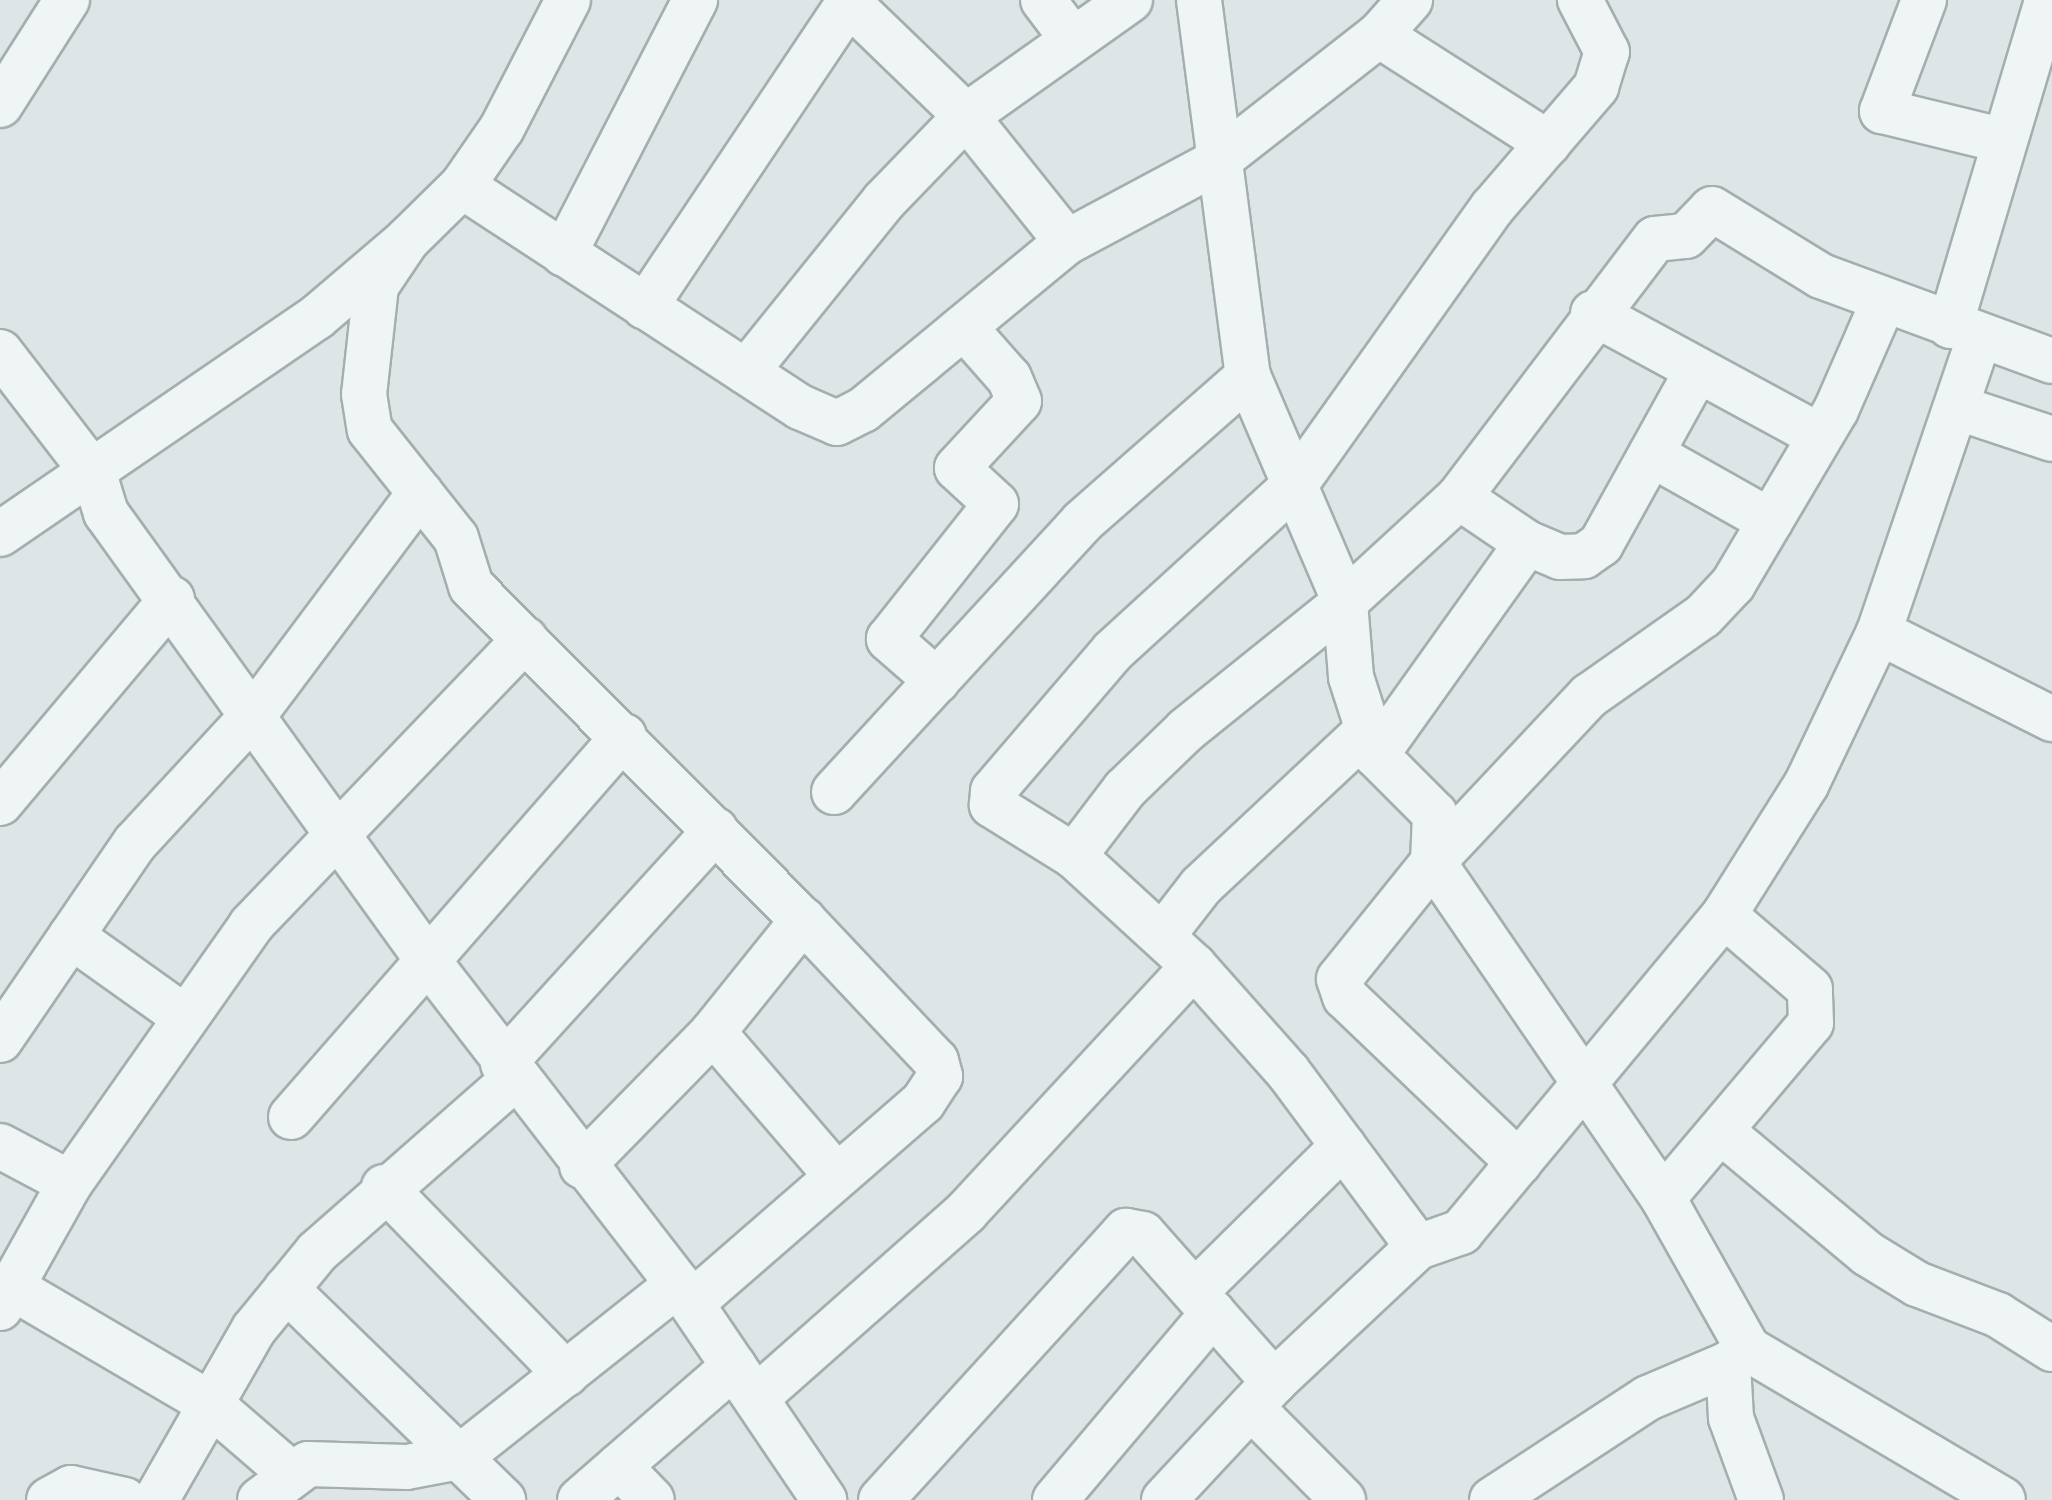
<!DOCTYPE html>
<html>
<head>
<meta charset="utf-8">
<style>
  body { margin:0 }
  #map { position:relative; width:2052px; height:1500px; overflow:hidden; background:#dde5e6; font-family:Signika,sans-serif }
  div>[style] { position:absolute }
  .roads { filter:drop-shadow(2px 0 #a3aeaf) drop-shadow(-2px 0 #a3aeaf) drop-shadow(0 2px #a3aeaf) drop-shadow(0 -2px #a3aeaf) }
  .minor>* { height:44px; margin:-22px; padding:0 22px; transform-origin:22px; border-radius:22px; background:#eff4f4 }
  span { translate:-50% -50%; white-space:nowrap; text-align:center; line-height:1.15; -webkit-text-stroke:7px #ecf3f3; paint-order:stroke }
</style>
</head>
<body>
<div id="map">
  <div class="roads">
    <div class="minor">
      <i style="left:846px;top:0;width:167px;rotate:44deg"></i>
      <i style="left:966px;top:116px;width:161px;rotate:51.3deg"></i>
      <i style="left:1043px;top:0;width:46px;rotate:52.9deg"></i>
      <i style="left:1199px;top:0;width:379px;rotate:82.6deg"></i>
      <i style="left:1248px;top:376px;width:246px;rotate:66.8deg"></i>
      <i style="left:1345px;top:602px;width:75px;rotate:85.4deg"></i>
      <i style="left:1351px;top:677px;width:82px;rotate:72.2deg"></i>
      <i style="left:1376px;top:755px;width:83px;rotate:45deg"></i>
      <i style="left:1435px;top:814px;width:48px;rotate:92.4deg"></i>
      <i style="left:1433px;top:862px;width:407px;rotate:55.6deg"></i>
      <i style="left:1663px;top:1198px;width:173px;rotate:60.6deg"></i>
      <i style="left:1924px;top:0;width:119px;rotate:110.7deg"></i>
      <i style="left:1882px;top:111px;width:122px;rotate:13.7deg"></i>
      <i style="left:1379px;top:35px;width:201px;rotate:32.6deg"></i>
      <i style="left:0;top:105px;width:125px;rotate:-57.5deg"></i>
      <i style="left:462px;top:186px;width:404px;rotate:33.2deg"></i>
      <i style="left:800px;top:407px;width:40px;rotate:23.4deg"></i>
      <i style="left:837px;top:423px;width:29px;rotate:-27deg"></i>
      <i style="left:863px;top:410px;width:264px;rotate:-39.5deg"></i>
      <i style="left:1067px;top:242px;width:168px;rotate:-28.1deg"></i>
      <i style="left:1215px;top:163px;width:208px;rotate:-38deg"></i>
      <i style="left:1379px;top:35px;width:47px;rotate:-48.5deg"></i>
      <i style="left:407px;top:240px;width:55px;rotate:124deg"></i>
      <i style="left:376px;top:286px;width:109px;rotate:96.3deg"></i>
      <i style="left:364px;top:394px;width:36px;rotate:81deg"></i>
      <i style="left:370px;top:430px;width:138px;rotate:51.5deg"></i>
      <i style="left:456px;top:538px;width:50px;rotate:72.6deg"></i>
      <i style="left:471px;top:586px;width:471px;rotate:45.2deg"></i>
      <i style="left:803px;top:920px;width:194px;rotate:46.7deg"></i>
      <i style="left:936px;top:1061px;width:16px;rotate:75deg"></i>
      <i style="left:940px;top:1076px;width:31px;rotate:123deg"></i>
      <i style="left:923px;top:1102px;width:306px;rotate:139deg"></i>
      <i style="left:564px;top:254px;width:286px;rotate:-62.7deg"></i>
      <i style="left:645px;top:307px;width:367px;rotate:-56.2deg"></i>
      <i style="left:1593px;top:313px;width:256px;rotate:28.5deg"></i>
      <i style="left:1950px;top:326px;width:340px;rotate:-73.4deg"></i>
      <i style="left:0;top:352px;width:154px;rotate:52.4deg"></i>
      <i style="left:94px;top:474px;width:41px;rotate:72.9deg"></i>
      <i style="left:106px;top:513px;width:553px;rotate:54.27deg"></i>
      <i style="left:429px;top:962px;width:407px;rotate:52.3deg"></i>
      <i style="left:678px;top:1284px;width:261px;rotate:55.9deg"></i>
      <i style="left:746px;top:372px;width:220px;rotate:-51.1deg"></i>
      <i style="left:884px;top:201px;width:118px;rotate:-46deg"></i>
      <i style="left:966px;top:116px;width:201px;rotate:-35.3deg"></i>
      <i style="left:1959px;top:408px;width:98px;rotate:18.4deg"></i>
      <i style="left:1651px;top:454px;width:137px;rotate:29.4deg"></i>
      <i style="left:1459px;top:497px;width:82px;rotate:34.1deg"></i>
      <i style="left:1527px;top:543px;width:36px;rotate:23deg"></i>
      <i style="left:1560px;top:557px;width:24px;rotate:-2deg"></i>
      <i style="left:1584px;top:556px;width:21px;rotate:-35deg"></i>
      <i style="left:1601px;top:544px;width:198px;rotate:-61deg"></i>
      <i style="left:0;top:534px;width:384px;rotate:-34.4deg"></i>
      <i style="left:317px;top:317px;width:118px;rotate:-40.5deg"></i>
      <i style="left:407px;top:240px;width:77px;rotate:-44.5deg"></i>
      <i style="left:462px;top:186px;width:70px;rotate:-55.4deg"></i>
      <i style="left:502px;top:128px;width:144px;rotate:-62.7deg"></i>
      <i style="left:1879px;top:632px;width:194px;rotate:26.7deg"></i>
      <i style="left:937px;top:681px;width:64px;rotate:-138.8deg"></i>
      <i style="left:889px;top:639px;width:172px;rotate:-51.6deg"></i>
      <i style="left:996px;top:504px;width:53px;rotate:-137.3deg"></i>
      <i style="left:957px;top:468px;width:91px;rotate:-47.2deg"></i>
      <i style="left:1019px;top:401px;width:25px;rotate:-113deg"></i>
      <i style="left:1009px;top:378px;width:68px;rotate:-131.4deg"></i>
      <i style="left:1376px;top:755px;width:260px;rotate:-54.5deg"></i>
      <i style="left:834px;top:792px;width:367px;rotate:-47.4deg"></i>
      <i style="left:1082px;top:522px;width:221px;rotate:-41.3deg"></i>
      <i style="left:0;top:803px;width:267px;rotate:-49.9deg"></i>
      <i style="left:1074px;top:856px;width:84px;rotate:-52.7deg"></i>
      <i style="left:1125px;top:789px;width:85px;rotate:-44deg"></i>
      <i style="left:1186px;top:730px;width:204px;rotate:-38.8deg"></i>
      <i style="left:1345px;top:602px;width:155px;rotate:-42.6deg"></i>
      <i style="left:1459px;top:497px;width:324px;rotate:-52.8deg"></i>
      <i style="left:1655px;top:239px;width:31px;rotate:-6deg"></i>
      <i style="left:1686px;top:236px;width:37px;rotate:-46deg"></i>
      <i style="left:1712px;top:209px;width:128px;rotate:31.6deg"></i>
      <i style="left:1821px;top:276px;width:246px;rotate:20.2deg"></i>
      <i style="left:1163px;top:935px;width:62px;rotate:-52.2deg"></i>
      <i style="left:1201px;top:886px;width:230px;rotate:-43.1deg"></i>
      <i style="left:71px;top:936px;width:138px;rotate:35.5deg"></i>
      <i style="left:713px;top:1032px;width:190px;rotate:49.3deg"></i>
      <i style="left:0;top:1040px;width:239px;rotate:-55.6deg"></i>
      <i style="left:135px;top:843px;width:178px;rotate:-47.3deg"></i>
      <i style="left:256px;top:712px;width:274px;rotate:-53.2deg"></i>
      <i style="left:503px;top:1064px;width:316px;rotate:-47.7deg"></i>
      <i style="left:291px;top:1117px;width:506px;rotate:-48.85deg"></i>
      <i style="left:1722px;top:1132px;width:190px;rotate:39.9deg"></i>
      <i style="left:1868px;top:1254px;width:57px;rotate:31.5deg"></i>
      <i style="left:1917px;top:1284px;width:87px;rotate:20.9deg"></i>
      <i style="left:1998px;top:1315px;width:64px;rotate:32.2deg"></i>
      <i style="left:0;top:1146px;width:79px;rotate:27.9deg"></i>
      <i style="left:1519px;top:1163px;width:240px;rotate:-136.3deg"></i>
      <i style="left:1345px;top:997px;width:19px;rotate:-108deg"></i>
      <i style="left:1339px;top:979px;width:150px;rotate:-51.2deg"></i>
      <i style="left:1433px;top:862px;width:228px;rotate:-46.8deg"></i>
      <i style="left:1589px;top:696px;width:139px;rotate:-35.1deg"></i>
      <i style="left:1703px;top:616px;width:44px;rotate:-46.8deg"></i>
      <i style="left:1733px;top:584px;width:202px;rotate:-59.4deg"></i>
      <i style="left:1836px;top:410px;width:120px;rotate:-66.4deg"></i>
      <i style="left:582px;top:1166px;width:187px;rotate:-45.6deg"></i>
      <i style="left:713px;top:1032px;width:144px;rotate:-51.2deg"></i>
      <i style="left:384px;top:1187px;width:261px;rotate:45.8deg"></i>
      <i style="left:1663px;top:1198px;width:229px;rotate:-49.8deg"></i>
      <i style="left:1811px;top:1023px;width:34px;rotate:-92deg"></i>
      <i style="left:1810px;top:989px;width:113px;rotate:-139.3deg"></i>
      <i style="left:1418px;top:1247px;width:218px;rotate:-126.6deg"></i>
      <i style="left:1288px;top:1072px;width:142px;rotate:-131.6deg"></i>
      <i style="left:1194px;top:966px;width:163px;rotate:-137.5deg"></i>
      <i style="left:1074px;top:856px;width:97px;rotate:-148.1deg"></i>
      <i style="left:992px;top:805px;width:14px;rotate:-86deg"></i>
      <i style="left:993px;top:791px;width:184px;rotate:-49.4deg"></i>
      <i style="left:1113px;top:651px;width:246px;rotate:-42.4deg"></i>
      <i style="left:1295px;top:485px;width:340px;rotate:-54.6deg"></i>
      <i style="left:1492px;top:208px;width:160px;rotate:-49.3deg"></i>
      <i style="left:1596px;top:87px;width:37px;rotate:-73deg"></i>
      <i style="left:1607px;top:52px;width:59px;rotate:-117.4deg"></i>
      <i style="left:13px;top:1288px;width:227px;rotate:30.4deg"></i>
      <i style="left:209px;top:1403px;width:107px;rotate:40.8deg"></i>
      <i style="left:286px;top:1289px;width:303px;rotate:44.2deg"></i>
      <i style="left:1195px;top:1292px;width:208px;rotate:-44.6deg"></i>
      <i style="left:0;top:1308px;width:143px;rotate:-60.8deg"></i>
      <i style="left:70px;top:1183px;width:315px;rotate:-54.9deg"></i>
      <i style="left:251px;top:925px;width:396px;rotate:-46.2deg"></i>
      <i style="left:756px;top:1398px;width:281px;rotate:-41.5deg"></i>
      <i style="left:966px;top:1212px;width:335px;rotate:-47.2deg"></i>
      <i style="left:1251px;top:1407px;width:131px;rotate:45.3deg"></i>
      <i style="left:619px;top:1466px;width:47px;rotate:45.9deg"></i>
      <i style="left:49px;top:1500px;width:25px;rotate:-29deg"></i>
      <i style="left:71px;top:1488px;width:55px;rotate:12.5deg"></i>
      <i style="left:156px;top:1500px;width:197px;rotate:-60.2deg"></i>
      <i style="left:254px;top:1329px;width:99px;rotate:-50.7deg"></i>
      <i style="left:317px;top:1252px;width:262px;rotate:-41.3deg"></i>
      <i style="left:260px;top:1500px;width:60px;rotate:-36.9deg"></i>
      <i style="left:308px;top:1464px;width:99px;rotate:1.7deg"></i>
      <i style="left:407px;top:1467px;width:54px;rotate:-10.7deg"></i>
      <i style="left:460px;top:1457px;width:278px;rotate:-38.4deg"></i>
      <i style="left:580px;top:1500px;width:204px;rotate:-41deg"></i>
      <i style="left:881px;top:1500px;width:364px;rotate:-47.7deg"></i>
      <i style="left:1126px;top:1231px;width:17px;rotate:10deg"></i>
      <i style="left:1143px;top:1234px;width:198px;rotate:48.5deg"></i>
      <i style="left:1055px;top:1500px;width:245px;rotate:-49.8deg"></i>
      <i style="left:1164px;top:1500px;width:161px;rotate:-47deg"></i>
      <i style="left:1274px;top:1382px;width:197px;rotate:-43.2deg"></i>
      <i style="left:1418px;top:1247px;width:46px;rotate:-19.2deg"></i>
      <i style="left:1461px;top:1232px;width:412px;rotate:-50.3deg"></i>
      <i style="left:1724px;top:915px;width:154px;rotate:-57.8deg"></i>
      <i style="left:1806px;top:785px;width:170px;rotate:-64.5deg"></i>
      <i style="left:1879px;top:632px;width:313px;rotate:-71.2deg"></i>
      <i style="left:1492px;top:1500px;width:186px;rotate:-33.2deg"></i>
      <i style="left:1648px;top:1398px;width:87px;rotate:-23deg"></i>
      <i style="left:1761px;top:1500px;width:87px;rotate:-110.1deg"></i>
      <i style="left:1731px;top:1418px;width:54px;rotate:-93.2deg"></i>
      <i style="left:1728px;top:1364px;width:25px;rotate:-37deg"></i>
      <i style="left:1748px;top:1349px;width:296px;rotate:30.6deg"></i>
    </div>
  </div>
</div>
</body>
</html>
